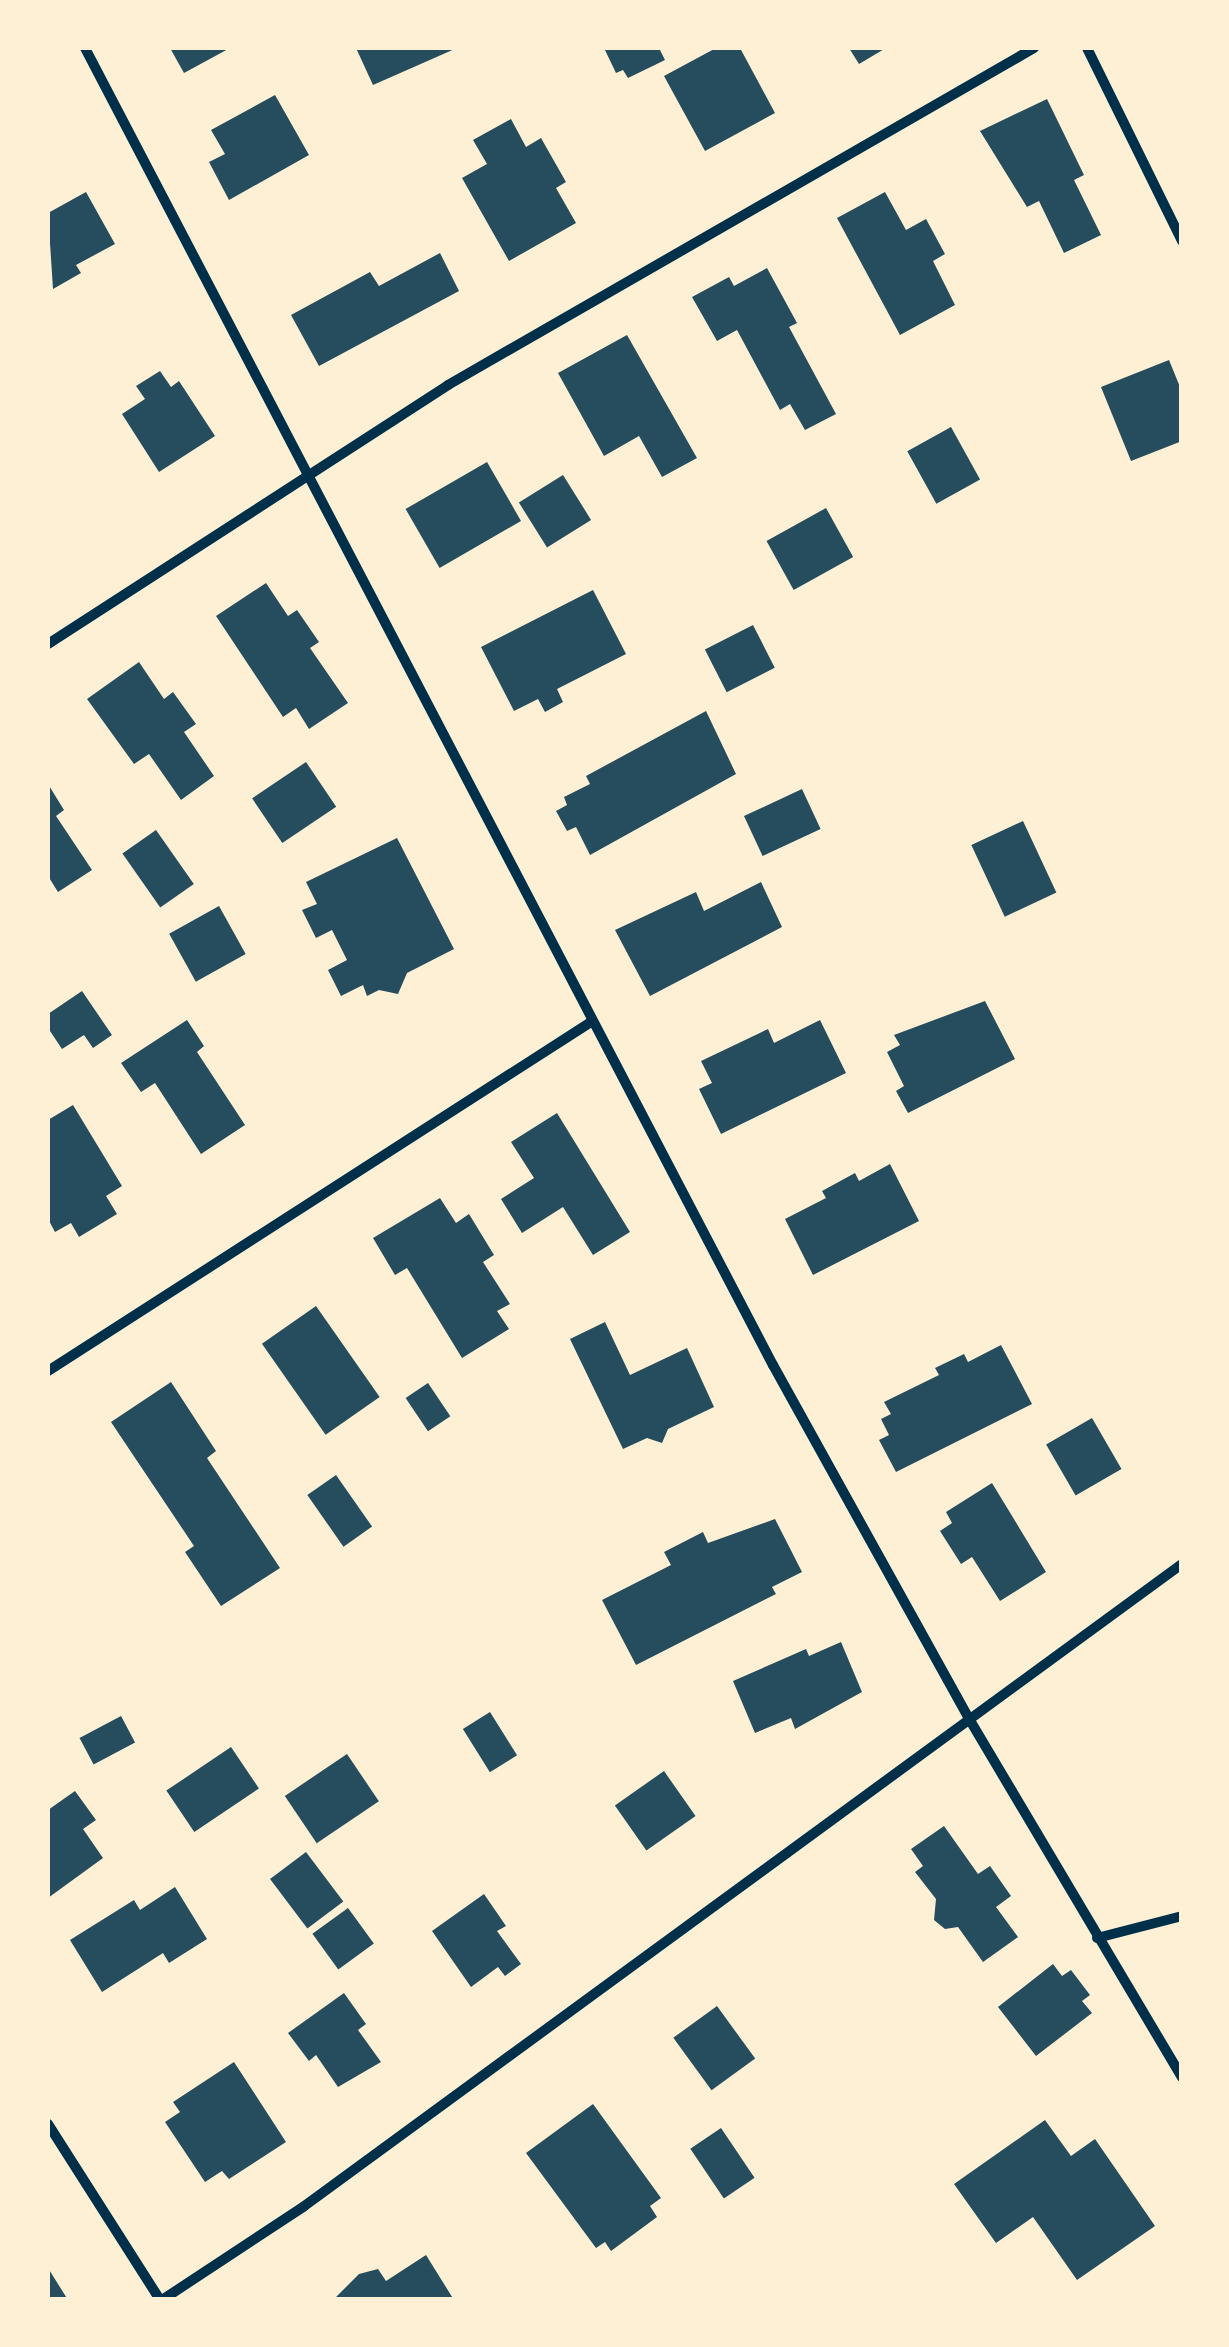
<!DOCTYPE html>
<html>
<head>
<meta charset="utf-8">
<style>
  body { margin:0 }
  #map { position:relative; width:1229px; height:2347px; overflow:hidden; background:#fdf0d5; font-family:Poppins,sans-serif }
  div>[style] { position:absolute }
  .building>* { inset:0; background:#264d5e; transform-origin:0 0 }
  .minor>* { height:10px; margin:-5px; padding:0 5px; transform-origin:5px; border-radius:5px; background:#003049 }
  span { translate:-50% -50%; white-space:nowrap; text-align:center; line-height:1.15; -webkit-text-stroke:10px #fdf0d5; paint-order:stroke }
  .frame { position:absolute; inset:0; border:50px solid #fdf0d5; pointer-events:none }
</style>
</head>
<body>
<div id="map">
  <div class="building">
    <i style="clip-path:polygon(170px 48px,230px 48px,184px 73px)"></i>
    <i style="clip-path:polygon(356px 48px,457px 48px,373px 85px)"></i>
    <i style="clip-path:polygon(604px 48px,659px 48px,665px 60px,628px 78px,623px 70px,616px 73px)"></i>
    <i style="clip-path:polygon(716px 48px,740px 48px,775px 113px,705px 151px,664px 76px)"></i>
    <i style="clip-path:polygon(849px 48px,886px 48px,859px 64px)"></i>
    <i style="clip-path:polygon(275px 95px,309px 155px,229px 200px,209px 162px,225px 154px,211px 130px)"></i>
    <i style="clip-path:polygon(1047px 99px,1084px 175px,1074px 180px,1101px 235px,1064px 253px,1039px 201px,1027px 207px,980px 131px)"></i>
    <i style="clip-path:polygon(511px 119px,526px 147px,541px 138px,566px 182px,556px 188px,576px 223px,509px 261px,462px 178px,487px 164px,473px 140px)"></i>
    <i style="clip-path:polygon(86px 192px,115px 244px,76px 265px,81px 273px,53px 289px,48px 213px)"></i>
    <i style="clip-path:polygon(885px 192px,906px 230px,926px 219px,945px 254px,933px 261px,955px 305px,900px 335px,837px 218px)"></i>
    <i style="clip-path:polygon(440px 253px,459px 291px,319px 366px,291px 315px,370px 272px,379px 286px)"></i>
    <i style="clip-path:polygon(767px 268px,797px 323px,789px 327px,836px 414px,805px 430px,790px 404px,780px 410px,737px 330px,717px 341px,692px 297px,729px 277px,734px 286px)"></i>
    <i style="clip-path:polygon(627px 335px,697px 458px,662px 477px,639px 436px,604px 456px,558px 373px)"></i>
    <i style="clip-path:polygon(1169px 360px,1182px 392px,1182px 441px,1131px 461px,1101px 387px)"></i>
    <i style="clip-path:polygon(160px 371px,171px 387px,179px 381px,215px 436px,159px 472px,122px 414px,145px 399px,136px 386px)"></i>
    <i style="left:951px;top:427px;width:60px;height:50px;rotate:61deg"></i>
    <i style="left:487px;top:462px;width:68px;height:94px;rotate:60deg"></i>
    <i style="left:563px;top:475px;width:53px;height:52px;rotate:58deg"></i>
    <i style="left:826px;top:508px;width:56px;height:68px;rotate:61deg"></i>
    <i style="clip-path:polygon(266px 583px,288px 616px,297px 610px,319px 642px,310px 648px,348px 703px,309px 729px,296px 708px,283px 717px,216px 616px)"></i>
    <i style="clip-path:polygon(593px 590px,626px 654px,557px 689px,563px 702px,545px 712px,538px 699px,514px 711px,481px 647px)"></i>
    <i style="left:753px;top:625px;width:48px;height:54px;rotate:63deg"></i>
    <i style="clip-path:polygon(139px 662px,164px 699px,173px 692px,196px 724px,184px 732px,214px 776px,181px 800px,149px 754px,134px 764px,87px 699px)"></i>
    <i style="clip-path:polygon(706px 711px,736px 774px,590px 855px,576px 827px,567px 831px,556px 811px,567px 805px,564px 797px,590px 784px,586px 776px)"></i>
    <i style="left:306px;top:762px;width:54px;height:65px;rotate:56deg"></i>
    <i style="clip-path:polygon(48px 784px,64px 810px,56px 816px,92px 870px,58px 892px,48px 876px)"></i>
    <i style="left:802px;top:789px;width:44px;height:64px;rotate:65deg"></i>
    <i style="left:1023px;top:821px;width:79px;height:57px;rotate:65deg"></i>
    <i style="left:156px;top:830px;width:66px;height:41px;rotate:55deg"></i>
    <i style="clip-path:polygon(397px 838px,454px 949px,407px 973px,398px 994px,379px 990px,367px 996px,363px 985px,341px 996px,328px 970px,347px 960px,332px 930px,316px 938px,302px 910px,317px 904px,306px 882px)"></i>
    <i style="clip-path:polygon(761px 882px,782px 927px,650px 996px,615px 930px,696px 892px,704px 911px)"></i>
    <i style="left:219px;top:906px;width:55px;height:57px;rotate:61deg"></i>
    <i style="clip-path:polygon(82px 991px,112px 1035px,93px 1048px,84px 1035px,62px 1049px,48px 1028px,48px 1014px)"></i>
    <i style="clip-path:polygon(985px 1001px,1015px 1059px,908px 1113px,896px 1091px,904px 1086px,887px 1052px,900px 1045px,894px 1035px)"></i>
    <i style="clip-path:polygon(187px 1020px,204px 1046px,197px 1052px,245px 1125px,201px 1154px,155px 1083px,141px 1092px,121px 1063px)"></i>
    <i style="clip-path:polygon(820px 1020px,846px 1073px,721px 1134px,699px 1089px,712px 1083px,701px 1061px,768px 1029px,774px 1043px)"></i>
    <i style="clip-path:polygon(73px 1105px,122px 1186px,106px 1196px,117px 1214px,79px 1237px,71px 1223px,55px 1232px,48px 1219px,48px 1120px)"></i>
    <i style="clip-path:polygon(557px 1113px,630px 1232px,593px 1255px,563px 1207px,522px 1233px,501px 1199px,534px 1178px,511px 1142px)"></i>
    <i style="clip-path:polygon(890px 1164px,919px 1221px,813px 1275px,785px 1219px,826px 1198px,822px 1191px,855px 1173px,859px 1181px)"></i>
    <i style="clip-path:polygon(440px 1198px,456px 1223px,469px 1214px,494px 1255px,483px 1262px,510px 1304px,497px 1311px,509px 1329px,462px 1358px,407px 1268px,395px 1275px,373px 1238px)"></i>
    <i style="left:316px;top:1306px;width:111px;height:66px;rotate:55deg"></i>
    <i style="clip-path:polygon(605px 1322px,630px 1375px,687px 1348px,714px 1407px,668px 1429px,662px 1443px,647px 1438px,623px 1449px,570px 1339px)"></i>
    <i style="clip-path:polygon(1001px 1345px,1032px 1404px,896px 1472px,879px 1440px,889px 1435px,881px 1419px,891px 1414px,884px 1402px,939px 1375px,935px 1368px,964px 1354px,968px 1362px)"></i>
    <i style="clip-path:polygon(171px 1382px,216px 1451px,207px 1458px,280px 1568px,221px 1606px,185px 1552px,194px 1546px,111px 1422px)"></i>
    <i style="left:428px;top:1383px;width:40px;height:27px;rotate:56deg"></i>
    <i style="left:1092px;top:1418px;width:59px;height:53px;rotate:60deg"></i>
    <i style="left:336px;top:1475px;width:63px;height:35px;rotate:55deg"></i>
    <i style="clip-path:polygon(992px 1483px,1046px 1572px,1000px 1601px,972px 1557px,961px 1564px,940px 1531px,952px 1523px,946px 1512px)"></i>
    <i style="clip-path:polygon(775px 1519px,802px 1572px,772px 1587px,776px 1594px,636px 1665px,602px 1600px,671px 1565px,664px 1552px,703px 1532px,708px 1543px)"></i>
    <i style="clip-path:polygon(841px 1642px,862px 1692px,795px 1729px,791px 1718px,755px 1733px,733px 1681px,806px 1649px,809px 1656px)"></i>
    <i style="left:490px;top:1712px;width:51px;height:32px;rotate:58deg"></i>
    <i style="left:121px;top:1716px;width:30px;height:47px;rotate:62deg"></i>
    <i style="left:231px;top:1747px;width:50px;height:78px;rotate:56deg"></i>
    <i style="left:347px;top:1754px;width:57px;height:75px;rotate:56deg"></i>
    <i style="left:664px;top:1771px;width:55px;height:60px;rotate:55deg"></i>
    <i style="clip-path:polygon(75px 1791px,96px 1820px,83px 1829px,103px 1858px,48px 1898px,48px 1810px)"></i>
    <i style="clip-path:polygon(944px 1826px,978px 1874px,990px 1866px,1011px 1896px,996px 1907px,1018px 1937px,983px 1962px,958px 1927px,945px 1929px,934px 1920px,936px 1899px,915px 1872px,923px 1866px,911px 1849px)"></i>
    <i style="left:306px;top:1852px;width:62px;height:45px;rotate:53deg"></i>
    <i style="clip-path:polygon(175px 1887px,207px 1939px,169px 1963px,163px 1953px,102px 1992px,70px 1940px,134px 1900px,140px 1910px)"></i>
    <i style="clip-path:polygon(484px 1894px,506px 1926px,497px 1931px,521px 1964px,505px 1976px,498px 1967px,471px 1987px,432px 1931px)"></i>
    <i style="left:348px;top:1908px;width:44px;height:44px;rotate:54deg"></i>
    <i style="clip-path:polygon(1053px 1964px,1062px 1976px,1071px 1970px,1090px 1995px,1082px 2001px,1092px 2013px,1036px 2056px,998px 2007px)"></i>
    <i style="clip-path:polygon(344px 1993px,366px 2024px,358px 2030px,381px 2062px,338px 2087px,316px 2055px,309px 2061px,288px 2033px)"></i>
    <i style="left:717px;top:2006px;width:65px;height:54px;rotate:54deg"></i>
    <i style="clip-path:polygon(234px 2062px,286px 2142px,229px 2179px,222px 2171px,205px 2182px,165px 2122px,180px 2112px,173px 2102px)"></i>
    <i style="clip-path:polygon(593px 2104px,661px 2198px,650px 2206px,657px 2217px,611px 2251px,605px 2242px,596px 2248px,526px 2153px)"></i>
    <i style="clip-path:polygon(1045px 2120px,1071px 2156px,1095px 2139px,1155px 2226px,1077px 2280px,1033px 2217px,996px 2243px,954px 2184px)"></i>
    <i style="left:721px;top:2128px;width:60px;height:37px;rotate:56deg"></i>
    <i style="clip-path:polygon(426px 2255px,454px 2300px,333px 2300px,359px 2274px,378px 2269px,386px 2281px)"></i>
    <i style="clip-path:polygon(48px 2268px,68px 2300px,48px 2300px)"></i>
  </div>
  <div class="minor">
    <i style="left:85px;top:48px;width:1486px;rotate:62.42deg"></i>
    <i style="left:773px;top:1365px;width:408px;rotate:61deg"></i>
    <i style="left:971px;top:1722px;width:413px;rotate:59.3deg"></i>
    <i style="left:1087px;top:48px;width:215px;rotate:63.8deg"></i>
    <i style="left:48px;top:644px;width:477px;rotate:-32.9deg"></i>
    <i style="left:448px;top:385px;width:676px;rotate:-29.9deg"></i>
    <i style="left:48px;top:1371px;width:645px;rotate:-32.73deg"></i>
    <i style="left:1097px;top:1938px;width:88px;rotate:-14.5deg"></i>
    <i style="left:48px;top:2124px;width:209px;rotate:57.5deg"></i>
    <i style="left:162px;top:2300px;width:169px;rotate:-33.4deg"></i>
    <i style="left:303px;top:2207px;width:1089px;rotate:-36.19deg"></i>
  </div>
  <div class="frame"></div>
</div>
</body>
</html>
